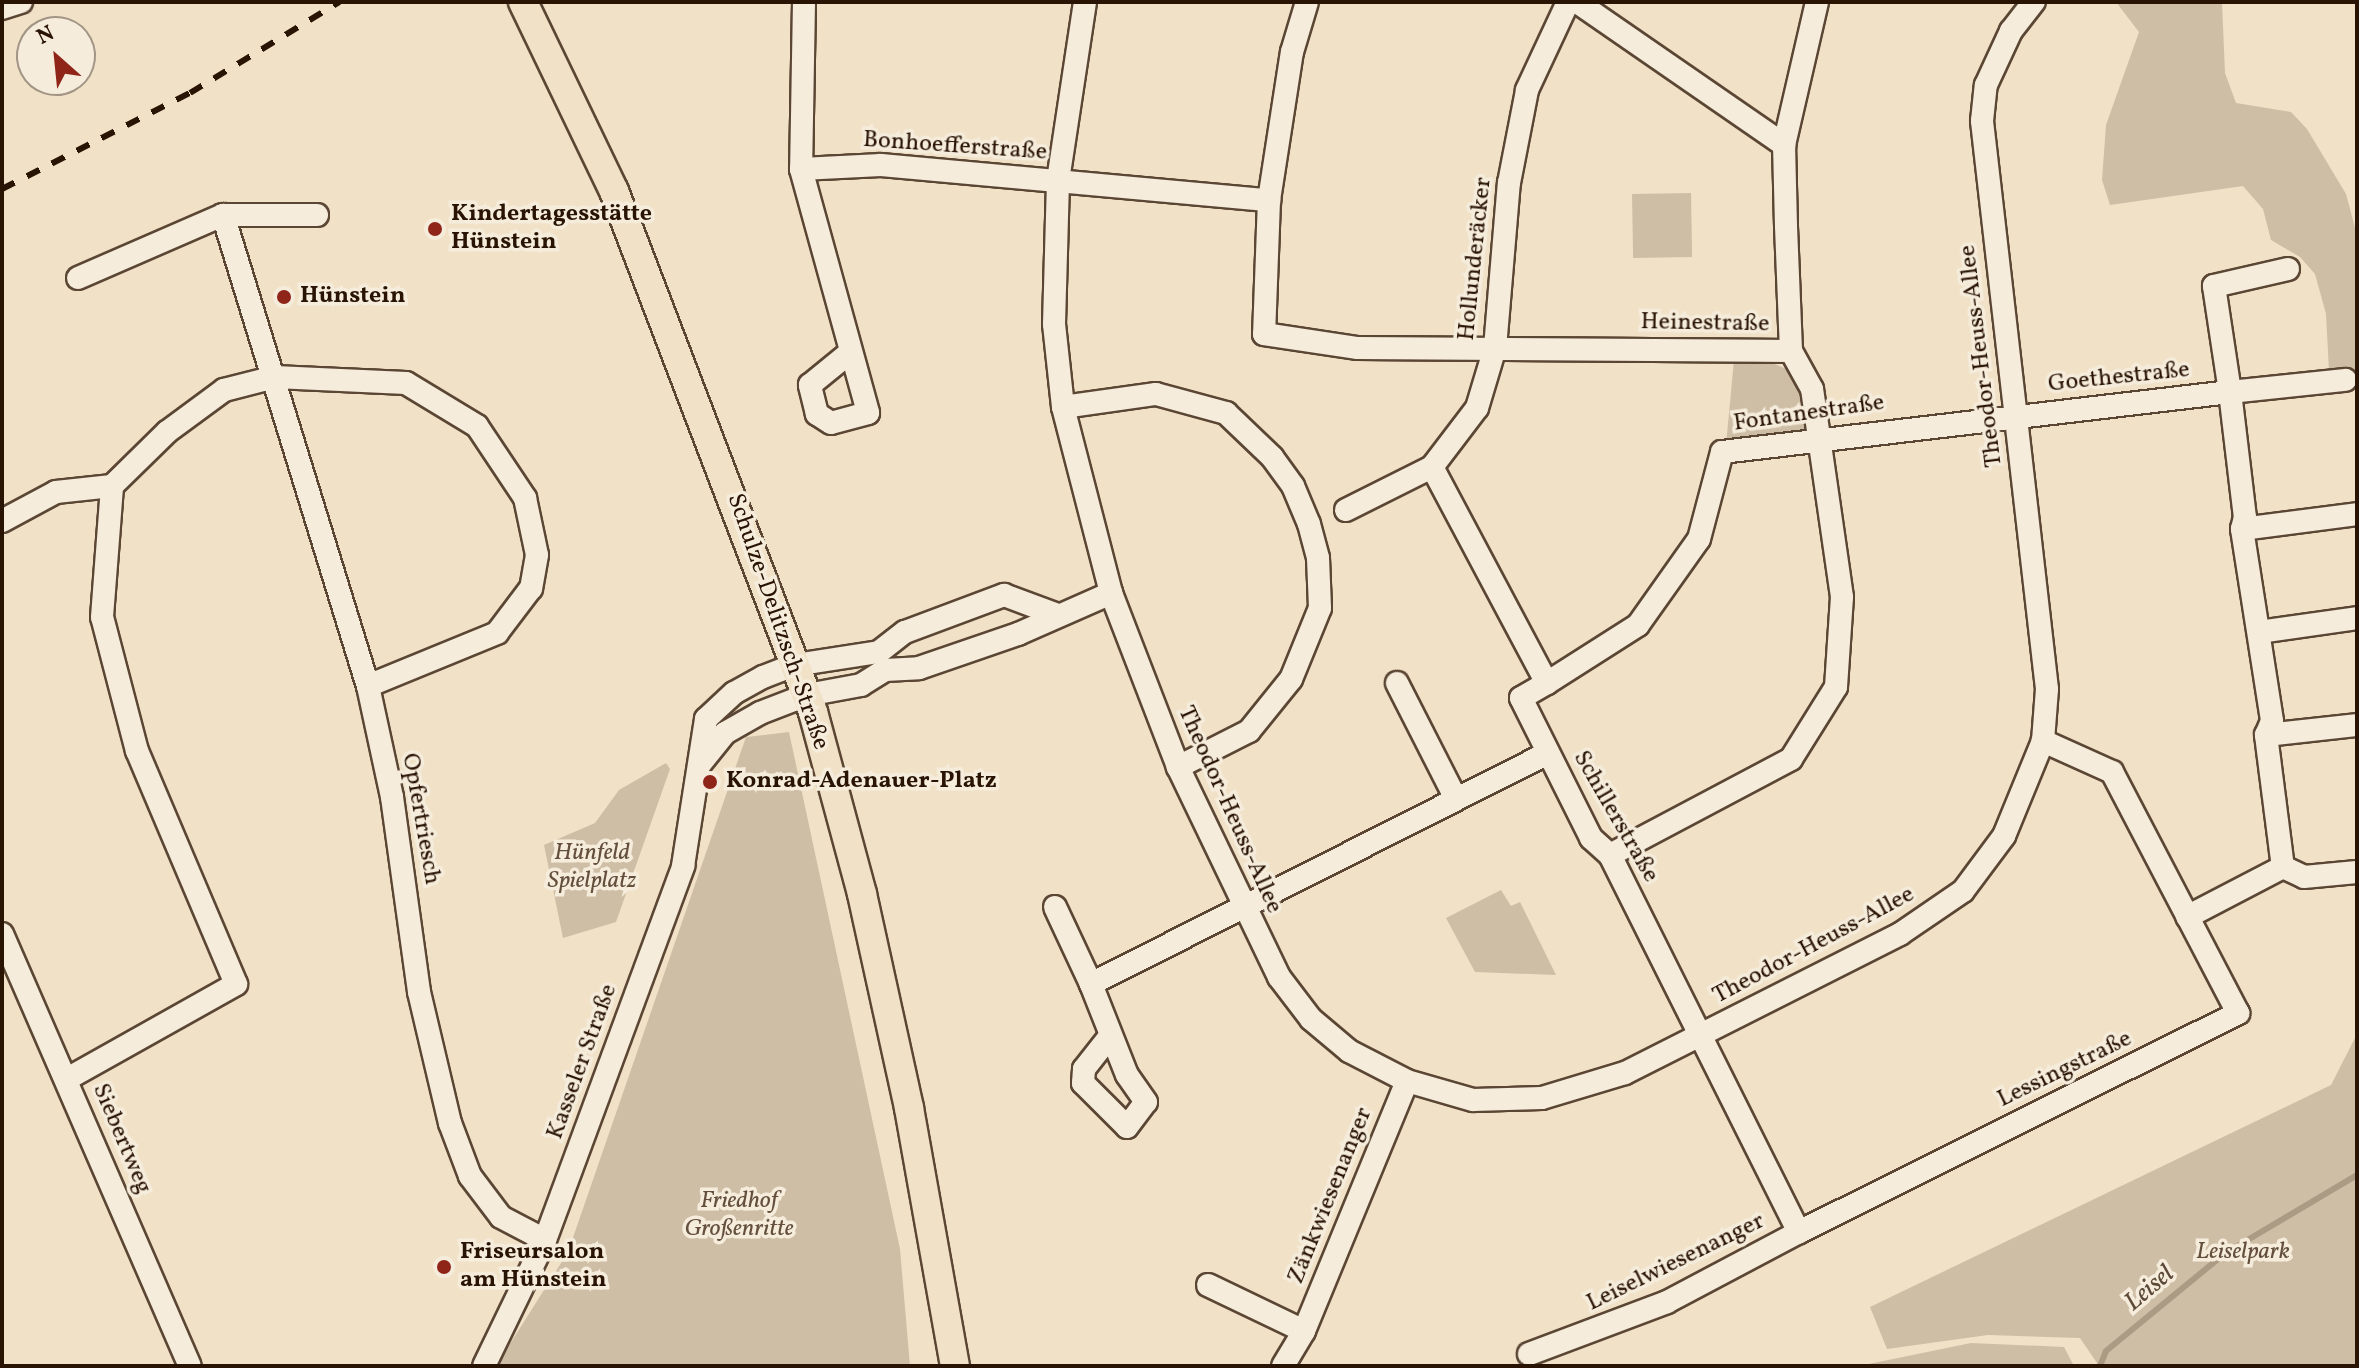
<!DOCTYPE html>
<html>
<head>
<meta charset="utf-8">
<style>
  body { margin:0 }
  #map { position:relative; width:2359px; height:1368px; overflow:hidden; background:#f0e1c7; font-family:Vollkorn,serif }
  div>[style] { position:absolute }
  .green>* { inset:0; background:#cebea6; transform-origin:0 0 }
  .stream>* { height:6px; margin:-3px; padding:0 3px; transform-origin:3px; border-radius:3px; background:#ac9b84 }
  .roads { filter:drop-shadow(2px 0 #5b4634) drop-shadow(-2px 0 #5b4634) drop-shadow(0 2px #5b4634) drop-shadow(0 -2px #5b4634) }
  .minor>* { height:22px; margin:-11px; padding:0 11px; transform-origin:11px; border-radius:11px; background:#f5ecdb }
  .major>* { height:28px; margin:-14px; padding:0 14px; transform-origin:14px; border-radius:14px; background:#f0e1c7 }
  .rail>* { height:6px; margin-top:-3px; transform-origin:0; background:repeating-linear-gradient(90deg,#291303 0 14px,transparent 0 28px) }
  .dots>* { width:22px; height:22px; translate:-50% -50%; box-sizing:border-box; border:4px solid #f5ecdb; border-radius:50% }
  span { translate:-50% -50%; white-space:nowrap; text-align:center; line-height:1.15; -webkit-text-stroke:7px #f5ecdb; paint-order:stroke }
  .street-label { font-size:24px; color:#291303 }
  .poi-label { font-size:24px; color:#291303; font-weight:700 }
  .left { translate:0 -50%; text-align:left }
  .park-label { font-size:24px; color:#634f3c; font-style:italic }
  .water-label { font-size:26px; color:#5d4937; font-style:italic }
  .frame { position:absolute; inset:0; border:4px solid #291303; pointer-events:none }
  .north { position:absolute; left:16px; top:16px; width:80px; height:80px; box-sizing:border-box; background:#f5ecdb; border:2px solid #a39585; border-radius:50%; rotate:333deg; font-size:22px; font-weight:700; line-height:32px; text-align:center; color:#291303 }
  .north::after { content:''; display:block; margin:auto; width:28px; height:36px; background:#8f2418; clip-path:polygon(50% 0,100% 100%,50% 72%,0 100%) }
</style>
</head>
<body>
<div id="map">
  <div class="green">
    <i style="clip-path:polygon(2116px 2px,2222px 2px,2225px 73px,2236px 103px,2291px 112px,2307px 129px,2346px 194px,2357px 235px,2357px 386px,2329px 371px,2326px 314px,2315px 274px,2300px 257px,2271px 240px,2263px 209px,2243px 186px,2110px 205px,2102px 180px,2106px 125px,2139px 32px)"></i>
    <i style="left:1691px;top:193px;width:64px;height:59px;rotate:89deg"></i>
    <i style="clip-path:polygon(1734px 360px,1767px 361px,1794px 372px,1808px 398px,1806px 430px,1794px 436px,1726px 445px)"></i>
    <i style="clip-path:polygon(789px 732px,900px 1249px,910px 1366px,496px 1366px,568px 1252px,746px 737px)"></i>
    <i style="clip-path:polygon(666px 763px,670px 769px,616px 922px,563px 938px,544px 845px,595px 823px,619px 790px)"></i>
    <i style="clip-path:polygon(1501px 890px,1511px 906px,1520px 902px,1556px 975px,1475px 972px,1446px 918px)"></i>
    <i style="clip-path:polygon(2357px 1034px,2357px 1366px,2099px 1366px,2080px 1338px,1988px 1335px,1887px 1349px,1870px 1307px,2331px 1085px)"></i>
    <i style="clip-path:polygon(1971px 1343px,2064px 1347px,2074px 1366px,1859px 1366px)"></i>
  </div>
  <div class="stream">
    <i style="left:2100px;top:1366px;width:16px;rotate:-68deg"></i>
    <i style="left:2106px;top:1351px;width:153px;rotate:-39.4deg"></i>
    <i style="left:2224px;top:1254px;width:155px;rotate:-30.7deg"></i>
  </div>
  <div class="roads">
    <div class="minor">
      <i style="left:804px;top:2px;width:167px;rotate:91deg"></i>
      <i style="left:801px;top:169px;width:253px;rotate:74.6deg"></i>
      <i style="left:868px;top:413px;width:38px;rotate:165deg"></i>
      <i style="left:831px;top:423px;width:17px;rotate:-147deg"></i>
      <i style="left:817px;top:414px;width:30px;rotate:-104deg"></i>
      <i style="left:810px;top:385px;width:49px;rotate:-39.2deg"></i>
      <i style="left:1085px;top:2px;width:181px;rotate:98.6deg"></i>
      <i style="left:1058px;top:181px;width:143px;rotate:91.6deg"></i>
      <i style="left:1054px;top:324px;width:83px;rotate:83.8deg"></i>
      <i style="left:1063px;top:407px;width:192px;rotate:75.5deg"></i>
      <i style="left:1111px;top:593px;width:186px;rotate:68.9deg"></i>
      <i style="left:1178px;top:767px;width:233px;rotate:64.3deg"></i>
      <i style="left:1279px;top:977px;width:53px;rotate:52.7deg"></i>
      <i style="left:1311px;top:1019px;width:50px;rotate:40.1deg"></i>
      <i style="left:1349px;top:1051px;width:65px;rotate:27.3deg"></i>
      <i style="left:1407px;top:1081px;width:69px;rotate:16.1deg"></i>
      <i style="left:1473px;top:1100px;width:69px;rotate:-1.7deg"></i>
      <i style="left:1542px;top:1098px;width:87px;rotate:-16.8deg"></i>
      <i style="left:1625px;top:1073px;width:308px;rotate:-26.8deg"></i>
      <i style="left:1900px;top:934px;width:76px;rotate:-34.3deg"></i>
      <i style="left:1963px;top:891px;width:69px;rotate:-53.3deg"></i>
      <i style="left:2004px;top:836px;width:103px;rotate:-67.7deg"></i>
      <i style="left:2043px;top:741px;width:52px;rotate:-85.6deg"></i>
      <i style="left:2047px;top:689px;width:572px;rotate:-96.53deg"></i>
      <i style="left:1982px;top:121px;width:36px;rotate:-84deg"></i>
      <i style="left:1986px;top:85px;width:60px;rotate:-65.2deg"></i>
      <i style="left:2011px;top:31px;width:37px;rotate:-52deg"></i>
      <i style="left:1577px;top:2px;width:252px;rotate:34.6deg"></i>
      <i style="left:2px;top:8px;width:20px;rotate:-18deg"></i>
      <i style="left:801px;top:169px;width:80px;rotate:-2.9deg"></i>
      <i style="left:881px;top:165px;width:390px;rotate:5.2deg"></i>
      <i style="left:1269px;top:200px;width:134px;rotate:92.1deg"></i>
      <i style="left:1264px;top:334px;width:95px;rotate:8.5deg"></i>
      <i style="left:1358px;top:348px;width:433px;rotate:0.4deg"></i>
      <i style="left:1269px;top:200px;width:150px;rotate:-81.2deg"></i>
      <i style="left:1292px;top:52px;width:52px;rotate:-73.3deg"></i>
      <i style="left:223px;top:215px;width:493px;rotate:72.9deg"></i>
      <i style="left:368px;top:686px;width:114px;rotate:77.8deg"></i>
      <i style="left:392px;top:797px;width:197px;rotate:82.1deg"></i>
      <i style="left:419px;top:992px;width:135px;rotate:76.7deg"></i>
      <i style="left:450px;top:1123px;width:57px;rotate:69.3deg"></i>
      <i style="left:470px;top:1176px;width:51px;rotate:52.9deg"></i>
      <i style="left:501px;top:1217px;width:50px;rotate:27.6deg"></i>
      <i style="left:2288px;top:269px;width:76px;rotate:167.1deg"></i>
      <i style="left:2214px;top:286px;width:107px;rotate:81.4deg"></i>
      <i style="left:2230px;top:392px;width:116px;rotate:-6deg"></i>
      <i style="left:78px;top:278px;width:158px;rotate:-23.5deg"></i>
      <i style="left:223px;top:215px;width:94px"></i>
      <i style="left:1063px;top:407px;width:94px;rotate:-8deg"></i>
      <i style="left:1156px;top:394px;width:73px;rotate:15.2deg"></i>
      <i style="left:1226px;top:413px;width:64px;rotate:43.7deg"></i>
      <i style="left:1272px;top:457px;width:36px;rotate:54deg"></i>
      <i style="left:1293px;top:486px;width:41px;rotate:67.2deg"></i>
      <i style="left:1309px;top:524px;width:35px;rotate:75deg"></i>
      <i style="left:1318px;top:558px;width:50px;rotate:87.7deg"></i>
      <i style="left:1320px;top:608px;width:77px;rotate:112.2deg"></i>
      <i style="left:1291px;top:679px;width:67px;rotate:128.9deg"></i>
      <i style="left:1249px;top:731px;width:80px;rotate:153.1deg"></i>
      <i style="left:1432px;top:467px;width:245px;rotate:62deg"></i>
      <i style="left:1547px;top:683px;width:30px;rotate:150deg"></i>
      <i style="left:1521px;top:698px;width:157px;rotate:63.4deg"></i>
      <i style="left:1591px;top:838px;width:25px;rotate:42deg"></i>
      <i style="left:1610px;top:855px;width:422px;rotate:63.4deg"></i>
      <i style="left:1799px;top:1232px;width:491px;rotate:-26.5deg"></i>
      <i style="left:2238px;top:1013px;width:272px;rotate:-117.6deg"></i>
      <i style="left:2112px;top:772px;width:76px;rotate:-155.8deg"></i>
      <i style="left:1346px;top:510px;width:96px;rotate:-26.6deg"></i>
      <i style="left:1432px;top:467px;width:74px;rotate:-52.7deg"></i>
      <i style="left:1477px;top:408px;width:63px;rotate:-73.3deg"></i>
      <i style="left:1495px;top:348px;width:166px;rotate:-85.2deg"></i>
      <i style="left:1509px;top:183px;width:95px;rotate:-79deg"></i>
      <i style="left:1527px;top:90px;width:97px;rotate:-65deg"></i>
      <i style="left:2px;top:521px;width:61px;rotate:-28.2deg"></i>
      <i style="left:56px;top:492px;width:56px;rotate:-6.1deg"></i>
      <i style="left:2242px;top:529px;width:116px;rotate:-7.4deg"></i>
      <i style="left:2259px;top:632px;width:99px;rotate:-8.1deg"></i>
      <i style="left:1397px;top:683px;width:130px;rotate:63deg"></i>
      <i style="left:1547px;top:683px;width:108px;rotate:-32.5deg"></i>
      <i style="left:1638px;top:625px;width:105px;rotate:-54.7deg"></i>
      <i style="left:1699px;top:539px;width:90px;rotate:-75.2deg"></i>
      <i style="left:1722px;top:452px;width:512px;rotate:-6.74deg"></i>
      <i style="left:2230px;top:392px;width:126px;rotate:83.2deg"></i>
      <i style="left:2245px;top:517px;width:12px;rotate:104deg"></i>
      <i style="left:2242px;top:529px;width:194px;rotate:81.1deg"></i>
      <i style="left:2272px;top:721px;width:15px;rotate:113deg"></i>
      <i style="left:2266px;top:735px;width:133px;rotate:82.7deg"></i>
      <i style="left:2283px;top:867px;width:108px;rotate:152.5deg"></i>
      <i style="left:2266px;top:735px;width:92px;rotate:-6.3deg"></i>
      <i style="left:700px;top:764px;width:40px;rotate:-51deg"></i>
      <i style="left:725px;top:733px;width:40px;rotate:-29.7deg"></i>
      <i style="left:760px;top:713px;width:50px;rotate:-21deg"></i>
      <i style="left:807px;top:695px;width:55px;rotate:-10.5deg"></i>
      <i style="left:861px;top:685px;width:28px;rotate:-32deg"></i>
      <i style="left:885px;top:670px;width:34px;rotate:-3deg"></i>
      <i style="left:919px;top:668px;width:105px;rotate:-19deg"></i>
      <i style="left:1018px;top:634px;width:102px;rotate:-23.8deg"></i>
      <i style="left:1610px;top:855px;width:205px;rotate:-27.9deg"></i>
      <i style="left:1791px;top:759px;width:85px;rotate:-58deg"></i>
      <i style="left:1836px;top:687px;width:90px;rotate:-86.2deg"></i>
      <i style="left:1842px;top:597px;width:210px;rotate:-98.2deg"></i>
      <i style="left:1812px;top:389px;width:43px;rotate:-118.9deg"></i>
      <i style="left:1791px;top:351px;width:125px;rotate:-92.3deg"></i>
      <i style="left:1786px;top:226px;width:81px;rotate:-91.4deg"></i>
      <i style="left:1784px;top:145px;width:147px;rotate:-77deg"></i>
      <i style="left:2283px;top:867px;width:23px;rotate:25deg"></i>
      <i style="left:2304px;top:877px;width:53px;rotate:-5.4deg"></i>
      <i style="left:1055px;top:907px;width:85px;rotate:64.9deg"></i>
      <i style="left:2px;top:934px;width:471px;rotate:66.5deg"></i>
      <i style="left:1110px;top:1036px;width:42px;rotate:128.2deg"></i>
      <i style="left:1084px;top:1069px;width:14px;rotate:94deg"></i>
      <i style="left:1083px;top:1083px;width:62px;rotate:45deg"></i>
      <i style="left:1127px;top:1127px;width:31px;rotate:-53deg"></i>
      <i style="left:1146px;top:1102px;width:33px;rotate:-125deg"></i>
      <i style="left:1127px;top:1075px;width:98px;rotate:-111.6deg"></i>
      <i style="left:1091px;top:984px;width:512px;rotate:-26.82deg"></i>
      <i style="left:67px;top:1079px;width:194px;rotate:-29.3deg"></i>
      <i style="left:236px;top:984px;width:253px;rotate:-113deg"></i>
      <i style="left:137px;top:751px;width:138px;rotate:-104.6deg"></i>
      <i style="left:102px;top:617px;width:131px;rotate:-85.6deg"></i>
      <i style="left:112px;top:486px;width:77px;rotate:-44.5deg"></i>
      <i style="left:167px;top:432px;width:71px;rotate:-36.4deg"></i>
      <i style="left:224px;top:390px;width:53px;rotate:-14.3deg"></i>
      <i style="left:275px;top:377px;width:131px;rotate:2.6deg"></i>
      <i style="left:406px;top:383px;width:83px;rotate:31.2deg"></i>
      <i style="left:477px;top:426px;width:87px;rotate:56.3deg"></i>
      <i style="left:525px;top:498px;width:58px;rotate:78.1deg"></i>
      <i style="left:537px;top:555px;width:34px;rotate:100deg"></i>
      <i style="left:531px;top:588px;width:56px;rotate:127.1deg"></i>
      <i style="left:497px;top:633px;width:139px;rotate:157.7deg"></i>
      <i style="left:1208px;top:1285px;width:106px;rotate:25.6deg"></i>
      <i style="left:1529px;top:1354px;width:147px;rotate:-20.6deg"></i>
      <i style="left:1667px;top:1302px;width:149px;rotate:-27.9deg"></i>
      <i style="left:484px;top:1366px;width:140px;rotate:-64.2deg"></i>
      <i style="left:545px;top:1240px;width:399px;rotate:-69.7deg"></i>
      <i style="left:683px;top:866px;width:149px;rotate:-81.1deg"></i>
      <i style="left:706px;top:719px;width:38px;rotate:-43deg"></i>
      <i style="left:734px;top:693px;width:33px;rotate:-29deg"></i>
      <i style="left:763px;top:677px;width:34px;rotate:-21deg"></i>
      <i style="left:795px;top:665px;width:85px;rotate:-8.8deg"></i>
      <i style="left:879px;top:652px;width:33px;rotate:-38deg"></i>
      <i style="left:905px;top:632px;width:106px;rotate:-20.5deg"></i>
      <i style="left:1004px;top:595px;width:54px;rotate:20.4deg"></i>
      <i style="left:1283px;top:1366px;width:41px;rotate:-59deg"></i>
      <i style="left:1304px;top:1331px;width:270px;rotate:-67.6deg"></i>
    </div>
    <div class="major">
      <i style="left:523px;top:2px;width:210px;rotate:64.3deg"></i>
      <i style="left:614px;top:191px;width:558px;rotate:69.1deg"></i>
      <i style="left:813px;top:712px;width:188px;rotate:74.9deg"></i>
      <i style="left:862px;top:894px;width:219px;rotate:77.6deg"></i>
      <i style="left:909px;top:1108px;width:262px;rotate:79.9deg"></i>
    </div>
  </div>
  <div class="rail">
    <i style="left:2px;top:189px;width:211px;rotate:-27.1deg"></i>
    <i style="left:190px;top:93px;width:175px;rotate:-31.4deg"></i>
  </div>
  <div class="dots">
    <i style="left:435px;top:229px;background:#8f2418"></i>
    <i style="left:284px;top:297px;background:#8f2418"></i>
    <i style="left:710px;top:782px;background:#8f2418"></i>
    <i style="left:444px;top:1267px;background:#8f2418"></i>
  </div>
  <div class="street-label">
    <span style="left:955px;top:147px;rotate:4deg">Bonhoefferstraße</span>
    <span style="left:1476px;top:259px;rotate:-84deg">Hollunderäcker</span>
    <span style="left:1705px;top:324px;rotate:1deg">Heinestraße</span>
    <span style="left:1982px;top:356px;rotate:-97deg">Theodor-Heuss-Allee</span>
    <span style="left:2119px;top:378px;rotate:-6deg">Goethestraße</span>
    <span style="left:1809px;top:414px;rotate:-8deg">Fontanestraße</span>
    <span style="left:777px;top:622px;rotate:71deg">Schulze-Delitzsch-Straße</span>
    <span style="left:1229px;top:810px;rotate:66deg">Theodor-Heuss-Allee</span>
    <span style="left:1615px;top:817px;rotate:60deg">Schillerstraße</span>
    <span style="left:420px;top:819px;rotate:80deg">Opfertriesch</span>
    <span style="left:1814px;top:946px;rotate:-28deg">Theodor-Heuss-Allee</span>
    <span style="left:583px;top:1062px;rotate:-70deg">Kasseler Straße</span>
    <span style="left:2065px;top:1070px;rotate:-26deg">Lessingstraße</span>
    <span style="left:121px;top:1139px;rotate:67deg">Siebertweg</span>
    <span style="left:1331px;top:1196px;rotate:-68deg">Zänkwiesenanger</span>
    <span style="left:1676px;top:1263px;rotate:-26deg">Leiselwiesenanger</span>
  </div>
  <div class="poi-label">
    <span class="left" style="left:451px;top:229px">Kindertagesstätte<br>Hünstein</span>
    <span class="left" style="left:300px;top:297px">Hünstein</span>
    <span class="left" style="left:726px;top:782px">Konrad-Adenauer-Platz</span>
    <span class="left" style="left:460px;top:1267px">Friseursalon<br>am Hünstein</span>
  </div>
  <div class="park-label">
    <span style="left:592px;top:868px">Hünfeld<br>Spielplatz</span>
    <span style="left:739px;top:1216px">Friedhof<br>Großenritte</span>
    <span style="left:2243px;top:1253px">Leiselpark</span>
  </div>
  <div class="water-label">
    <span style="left:2150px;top:1289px;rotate:-40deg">Leisel</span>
  </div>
  <div class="frame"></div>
  <div class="north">N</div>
</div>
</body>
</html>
